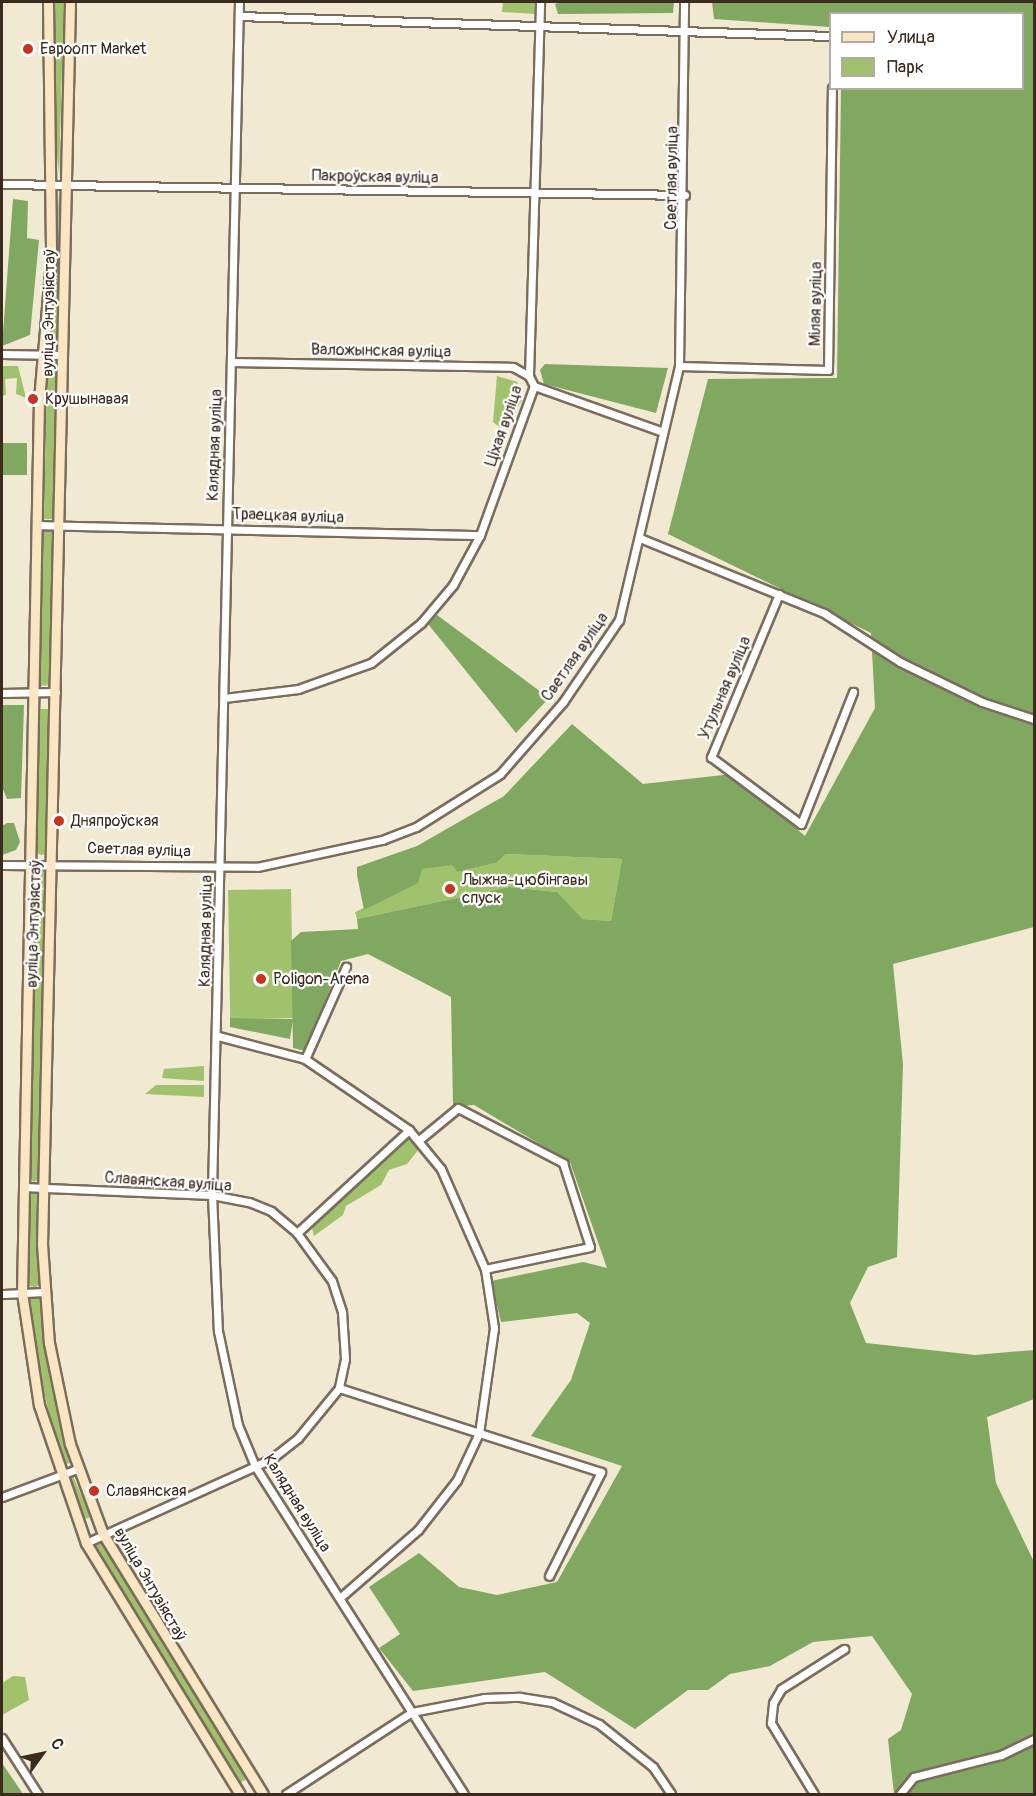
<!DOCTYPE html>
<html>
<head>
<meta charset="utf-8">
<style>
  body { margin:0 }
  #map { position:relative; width:1036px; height:1796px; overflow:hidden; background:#f1e9d1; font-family:Pangolin,sans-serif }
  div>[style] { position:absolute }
  .green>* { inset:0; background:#a0c26c; transform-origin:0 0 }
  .forest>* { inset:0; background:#80a860; transform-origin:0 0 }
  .roads { filter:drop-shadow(2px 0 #7b6d5d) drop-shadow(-2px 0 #7b6d5d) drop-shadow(0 2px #7b6d5d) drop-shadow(0 -2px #7b6d5d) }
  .street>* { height:7px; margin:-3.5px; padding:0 3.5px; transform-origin:3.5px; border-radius:3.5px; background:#fff }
  .secondary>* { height:9px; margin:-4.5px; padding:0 4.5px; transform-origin:4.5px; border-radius:4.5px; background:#fbe6c3 }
  .dots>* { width:16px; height:16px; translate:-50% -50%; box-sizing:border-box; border:3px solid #fff; border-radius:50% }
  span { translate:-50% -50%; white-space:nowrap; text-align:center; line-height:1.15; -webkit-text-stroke:4.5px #fff; paint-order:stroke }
  .poi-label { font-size:16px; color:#3b2a1e }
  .left { translate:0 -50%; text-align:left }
  .street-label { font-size:16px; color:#3b2a1e }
  .frame { position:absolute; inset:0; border:3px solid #3b2a1e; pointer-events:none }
  .legend { position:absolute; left:829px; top:12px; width:195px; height:78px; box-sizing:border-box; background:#fff; border:2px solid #b1aaa5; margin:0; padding:8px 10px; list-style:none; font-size:18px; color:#3b2a1e }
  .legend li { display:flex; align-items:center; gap:12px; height:30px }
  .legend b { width:30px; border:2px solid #b1aaa5 }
  .north { position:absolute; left:12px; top:1724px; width:60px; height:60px; -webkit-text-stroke:4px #fff; paint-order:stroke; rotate:57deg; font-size:16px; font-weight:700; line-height:24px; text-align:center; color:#3b2a1e }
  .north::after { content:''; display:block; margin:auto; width:21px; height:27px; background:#3b2a1e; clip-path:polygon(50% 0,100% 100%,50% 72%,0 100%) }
</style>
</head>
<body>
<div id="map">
  <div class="green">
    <i style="clip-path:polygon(55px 2px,64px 2px,59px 174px,54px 131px)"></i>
    <i style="clip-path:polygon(503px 2px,536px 2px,536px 14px,502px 12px)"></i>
    <i style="clip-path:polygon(59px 195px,58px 344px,50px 347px,47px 346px)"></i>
    <i style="clip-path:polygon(53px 359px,57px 360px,55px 519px,44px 519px,47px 363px)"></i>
    <i style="clip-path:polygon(2px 366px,18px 366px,26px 398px,16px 394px,17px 378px,5px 379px,6px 395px,2px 396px)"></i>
    <i style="clip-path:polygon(497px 376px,518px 382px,515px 393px,522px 400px,507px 427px,501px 428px,493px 422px)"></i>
    <i style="clip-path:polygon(48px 529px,55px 531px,50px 685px,39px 686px,43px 530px)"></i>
    <i style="clip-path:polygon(40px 709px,50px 709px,46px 854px,41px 855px,36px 852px)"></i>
    <i style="clip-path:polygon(506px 854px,622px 859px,611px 921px,583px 919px,557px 892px,509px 887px,357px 919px,355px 912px,417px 883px,421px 869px,452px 864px,457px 872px,496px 863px)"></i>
    <i style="clip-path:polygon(42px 870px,47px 874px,39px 1179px,34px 1182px,27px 1177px,37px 873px)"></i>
    <i style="left:291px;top:889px;width:129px;height:63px;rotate:89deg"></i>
    <i style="clip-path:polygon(204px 1066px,204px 1081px,162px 1078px,164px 1069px)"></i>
    <i style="clip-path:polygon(156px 1085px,204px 1085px,204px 1097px,145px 1094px)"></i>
    <i style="clip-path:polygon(408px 1139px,419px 1149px,407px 1164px,389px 1170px,381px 1185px,346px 1206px,343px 1215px,314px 1236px,311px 1224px)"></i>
    <i style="clip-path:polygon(37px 1192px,39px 1285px,36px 1287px,27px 1286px,28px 1195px)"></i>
    <i style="clip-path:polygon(40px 1296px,43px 1341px,70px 1463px,61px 1465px,33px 1344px,28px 1297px)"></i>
    <i style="clip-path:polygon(72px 1474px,91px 1517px,81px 1520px,66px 1476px)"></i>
    <i style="left:101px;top:1542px;width:278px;height:9px;rotate:58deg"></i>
    <i style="clip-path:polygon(13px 1676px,25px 1677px,29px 1700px,2px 1715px,2px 1683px)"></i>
  </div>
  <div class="forest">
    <i style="clip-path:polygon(561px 2px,674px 2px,673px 13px,558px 14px,555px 4px)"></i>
    <i style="clip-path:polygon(712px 2px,1034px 2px,1034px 927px,893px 964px,903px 1064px,897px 1257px,868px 1267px,850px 1303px,866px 1343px,975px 1355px,1034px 1350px,1034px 1399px,987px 1417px,996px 1483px,1034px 1562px,1034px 1794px,894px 1794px,888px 1739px,901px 1730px,912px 1694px,872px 1636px,813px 1642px,770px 1666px,730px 1674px,708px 1690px,688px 1690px,635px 1729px,545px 1672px,413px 1691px,379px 1648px,400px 1634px,369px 1587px,419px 1553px,459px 1587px,497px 1595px,557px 1582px,622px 1466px,531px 1436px,571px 1380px,590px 1323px,577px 1313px,501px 1322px,491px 1281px,583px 1262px,607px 1268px,570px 1162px,474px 1105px,453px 1107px,451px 997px,368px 954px,341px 961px,305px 1051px,293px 1048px,291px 941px,301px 932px,358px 929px,357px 919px,509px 887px,557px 892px,583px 919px,611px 921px,622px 859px,506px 854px,496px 863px,457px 872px,452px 865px,422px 869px,418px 883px,364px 910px,357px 875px,357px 867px,417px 846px,504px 796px,572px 724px,643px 784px,732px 774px,805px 836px,875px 708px,871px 633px,668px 534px,708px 379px,837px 378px,841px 89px,1022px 88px,1022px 14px,830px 14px,830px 27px,714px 19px)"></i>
    <i style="clip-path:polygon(13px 199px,28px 201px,27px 238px,39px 240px,30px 335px,2px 346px)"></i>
    <i style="clip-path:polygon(545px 364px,668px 368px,656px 413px,544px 384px,540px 370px)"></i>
    <i style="left:2px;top:443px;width:25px;height:32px"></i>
    <i style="clip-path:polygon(437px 615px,549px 698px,516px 733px,428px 624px)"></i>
    <i style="clip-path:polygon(2px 705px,24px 705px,21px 798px,7px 799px,2px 787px)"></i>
    <i style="clip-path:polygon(7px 823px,14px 823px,20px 842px,16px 850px,2px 855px,2px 826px)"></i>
    <i style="clip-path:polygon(230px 1018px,293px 1019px,290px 1039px,230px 1027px)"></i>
    <i style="clip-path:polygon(2px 1763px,23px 1794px,2px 1794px)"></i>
  </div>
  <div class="roads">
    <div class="street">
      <i style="left:239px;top:2px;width:1193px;rotate:91.3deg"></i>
      <i style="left:212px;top:1195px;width:136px;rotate:87.5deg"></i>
      <i style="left:218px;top:1331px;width:96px;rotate:78deg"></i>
      <i style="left:238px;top:1425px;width:44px;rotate:67.5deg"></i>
      <i style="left:255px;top:1466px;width:389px;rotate:57.5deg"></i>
      <i style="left:239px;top:16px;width:591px;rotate:1.94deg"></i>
      <i style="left:2px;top:184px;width:683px;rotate:0.92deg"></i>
      <i style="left:2px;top:354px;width:61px;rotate:0.9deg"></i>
      <i style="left:231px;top:362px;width:282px;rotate:1deg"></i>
      <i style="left:513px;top:367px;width:18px;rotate:29deg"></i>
      <i style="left:679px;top:366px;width:149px;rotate:1.5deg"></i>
      <i style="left:828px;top:370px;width:282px;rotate:-89.2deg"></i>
      <i style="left:534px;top:386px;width:137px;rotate:19.6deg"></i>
      <i style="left:37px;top:525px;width:443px;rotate:1.3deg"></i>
      <i style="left:640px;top:538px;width:199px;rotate:22.2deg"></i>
      <i style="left:824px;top:613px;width:90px;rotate:32.8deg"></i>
      <i style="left:900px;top:662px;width:91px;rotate:26deg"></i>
      <i style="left:982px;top:702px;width:55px;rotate:18.1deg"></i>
      <i style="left:779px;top:594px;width:177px;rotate:112.6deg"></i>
      <i style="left:711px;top:757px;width:112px;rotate:36.7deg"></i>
      <i style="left:801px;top:824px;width:142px;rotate:-68.5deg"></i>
      <i style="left:2px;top:693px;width:54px;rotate:-1.1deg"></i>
      <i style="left:224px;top:698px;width:75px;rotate:-6.9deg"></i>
      <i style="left:298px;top:689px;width:77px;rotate:-19.6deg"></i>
      <i style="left:371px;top:663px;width:64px;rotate:-38.7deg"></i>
      <i style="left:421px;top:623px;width:50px;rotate:-49.9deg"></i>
      <i style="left:453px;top:585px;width:57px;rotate:-61.6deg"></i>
      <i style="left:480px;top:535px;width:158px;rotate:-70.1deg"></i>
      <i style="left:534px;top:386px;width:11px;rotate:-117deg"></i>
      <i style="left:529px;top:376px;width:374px;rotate:-88.3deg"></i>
      <i style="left:2px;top:865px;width:255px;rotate:0.4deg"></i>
      <i style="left:257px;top:867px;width:128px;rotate:-12.2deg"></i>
      <i style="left:382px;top:840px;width:36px;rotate:-21deg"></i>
      <i style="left:416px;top:827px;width:99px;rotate:-32.2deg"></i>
      <i style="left:500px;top:774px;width:96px;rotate:-48.8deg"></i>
      <i style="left:563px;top:702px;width:99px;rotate:-55.7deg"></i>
      <i style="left:619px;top:620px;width:261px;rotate:-76.7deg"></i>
      <i style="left:679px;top:366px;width:364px;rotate:-89.2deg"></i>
      <i style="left:218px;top:1036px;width:90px;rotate:14.8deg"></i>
      <i style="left:305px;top:1059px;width:126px;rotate:34.3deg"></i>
      <i style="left:409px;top:1130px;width:50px;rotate:50.6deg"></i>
      <i style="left:441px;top:1169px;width:109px;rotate:66.3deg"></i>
      <i style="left:485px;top:1269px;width:60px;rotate:81.3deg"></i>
      <i style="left:494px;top:1328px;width:106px;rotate:98.1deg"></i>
      <i style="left:479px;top:1433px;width:52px;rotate:115.1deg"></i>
      <i style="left:457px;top:1480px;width:63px;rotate:128deg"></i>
      <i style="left:418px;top:1530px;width:102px;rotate:139deg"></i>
      <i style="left:305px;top:1059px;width:101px;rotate:-66deg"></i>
      <i style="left:419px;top:1140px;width:50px;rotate:-39.4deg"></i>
      <i style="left:458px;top:1108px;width:119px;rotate:27.6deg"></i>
      <i style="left:563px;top:1163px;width:88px;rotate:72.2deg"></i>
      <i style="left:590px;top:1247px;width:107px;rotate:168.2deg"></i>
      <i style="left:23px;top:1187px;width:189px;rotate:2.4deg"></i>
      <i style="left:212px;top:1195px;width:38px;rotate:11deg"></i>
      <i style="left:249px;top:1202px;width:24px;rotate:22deg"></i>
      <i style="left:271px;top:1211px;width:34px;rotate:40deg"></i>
      <i style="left:297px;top:1233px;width:59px;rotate:53.9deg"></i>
      <i style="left:332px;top:1281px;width:33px;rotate:72deg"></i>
      <i style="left:342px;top:1312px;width:47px;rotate:86.3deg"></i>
      <i style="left:345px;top:1359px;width:30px;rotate:102deg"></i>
      <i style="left:339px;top:1388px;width:65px;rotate:129.4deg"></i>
      <i style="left:298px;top:1438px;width:34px;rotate:142deg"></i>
      <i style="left:271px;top:1459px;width:203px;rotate:155.6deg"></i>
      <i style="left:297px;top:1233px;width:152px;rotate:-42.6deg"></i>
      <i style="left:2px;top:1294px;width:44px;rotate:-2.6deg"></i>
      <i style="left:339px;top:1388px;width:275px;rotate:17.8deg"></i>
      <i style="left:601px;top:1472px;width:116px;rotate:116.6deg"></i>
      <i style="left:2px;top:1497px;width:80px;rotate:-20.5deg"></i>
      <i style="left:2px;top:1738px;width:67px;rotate:57.3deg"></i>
      <i style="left:286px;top:1794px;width:150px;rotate:-33.1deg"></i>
      <i style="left:412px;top:1712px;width:73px;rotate:-11deg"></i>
      <i style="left:484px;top:1698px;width:36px;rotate:-2deg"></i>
      <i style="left:520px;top:1697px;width:32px;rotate:9deg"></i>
      <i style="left:552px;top:1702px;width:52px;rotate:25.1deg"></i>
      <i style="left:599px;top:1724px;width:69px;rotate:38.5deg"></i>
      <i style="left:653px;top:1767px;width:32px;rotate:56deg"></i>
      <i style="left:814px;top:1794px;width:83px;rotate:-121.2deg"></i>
      <i style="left:771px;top:1723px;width:20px;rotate:-84deg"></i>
      <i style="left:773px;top:1703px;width:16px;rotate:-60deg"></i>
      <i style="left:781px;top:1689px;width:75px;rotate:-32.4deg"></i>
      <i style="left:900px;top:1794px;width:22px;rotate:-51deg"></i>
      <i style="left:914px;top:1777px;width:90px;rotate:-14.2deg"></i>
      <i style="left:1001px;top:1755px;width:37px;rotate:-26deg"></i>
    </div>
    <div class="secondary">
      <i style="left:48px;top:2px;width:258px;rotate:89.3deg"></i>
      <i style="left:51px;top:260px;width:141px;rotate:94.9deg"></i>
      <i style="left:39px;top:400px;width:893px;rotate:91.09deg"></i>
      <i style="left:22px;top:1293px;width:113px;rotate:81.4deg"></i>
      <i style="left:39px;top:1405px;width:146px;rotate:71.2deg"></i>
      <i style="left:86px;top:1543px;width:294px;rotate:58.5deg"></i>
      <i style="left:70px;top:2px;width:1242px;rotate:91.29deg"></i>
      <i style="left:42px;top:1244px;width:99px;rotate:86deg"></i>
      <i style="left:49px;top:1343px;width:103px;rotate:78.3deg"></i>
      <i style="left:70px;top:1444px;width:96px;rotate:69.9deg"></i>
      <i style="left:103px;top:1534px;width:305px;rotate:58.4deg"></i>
    </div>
  </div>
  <div class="dots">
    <i style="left:28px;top:49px;background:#c8321e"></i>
    <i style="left:33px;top:399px;background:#c8321e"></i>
    <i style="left:59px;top:821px;background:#c8321e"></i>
    <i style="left:450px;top:889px;background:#c8321e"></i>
    <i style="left:261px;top:979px;background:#c8321e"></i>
    <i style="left:94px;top:1491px;background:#c8321e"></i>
  </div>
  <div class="poi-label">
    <span class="left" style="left:40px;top:49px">Евроопт Market</span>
    <span class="left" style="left:45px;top:399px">Крушынавая</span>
    <span class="left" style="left:71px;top:821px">Дняпроўская</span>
    <span class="left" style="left:462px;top:889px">Лыжна-цюбінгавы<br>спуск</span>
    <span class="left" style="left:273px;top:979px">Poligon-Arena</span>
    <span class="left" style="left:106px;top:1491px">Славянская</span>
  </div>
  <div class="street-label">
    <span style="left:375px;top:177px;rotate:1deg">Пакроўская вуліца</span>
    <span style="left:672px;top:178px;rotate:-89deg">Светлая вуліца</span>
    <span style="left:816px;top:304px;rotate:-89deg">Мілая вуліца</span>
    <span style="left:49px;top:313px;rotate:-89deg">вуліца Энтузіястаў</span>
    <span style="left:381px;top:351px;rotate:1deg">Валожынская вуліца</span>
    <span style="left:504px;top:426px;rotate:-71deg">Ціхая вуліца</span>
    <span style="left:215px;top:445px;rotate:-88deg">Калядная вуліца</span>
    <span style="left:288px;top:516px;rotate:2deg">Траецкая вуліца</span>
    <span style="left:575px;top:657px;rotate:-55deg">Светлая вуліца</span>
    <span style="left:725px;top:688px;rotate:-67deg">Утульная вуліца</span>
    <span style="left:139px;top:850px;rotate:2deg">Светлая вуліца</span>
    <span style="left:34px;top:924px;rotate:-88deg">вуліца Энтузіястаў</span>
    <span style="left:206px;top:931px;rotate:-89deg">Калядная вуліца</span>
    <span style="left:168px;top:1182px;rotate:4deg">Славянская вуліца</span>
    <span style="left:297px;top:1503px;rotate:58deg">Калядная вуліца</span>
    <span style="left:150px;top:1584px;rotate:60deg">вуліца Энтузіястаў</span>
  </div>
  <div class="frame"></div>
  <ul class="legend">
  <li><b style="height:8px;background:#fbe6c3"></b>Улица</li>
  <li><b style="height:16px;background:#a0c26c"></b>Парк</li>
  </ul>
  <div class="north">С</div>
</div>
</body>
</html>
